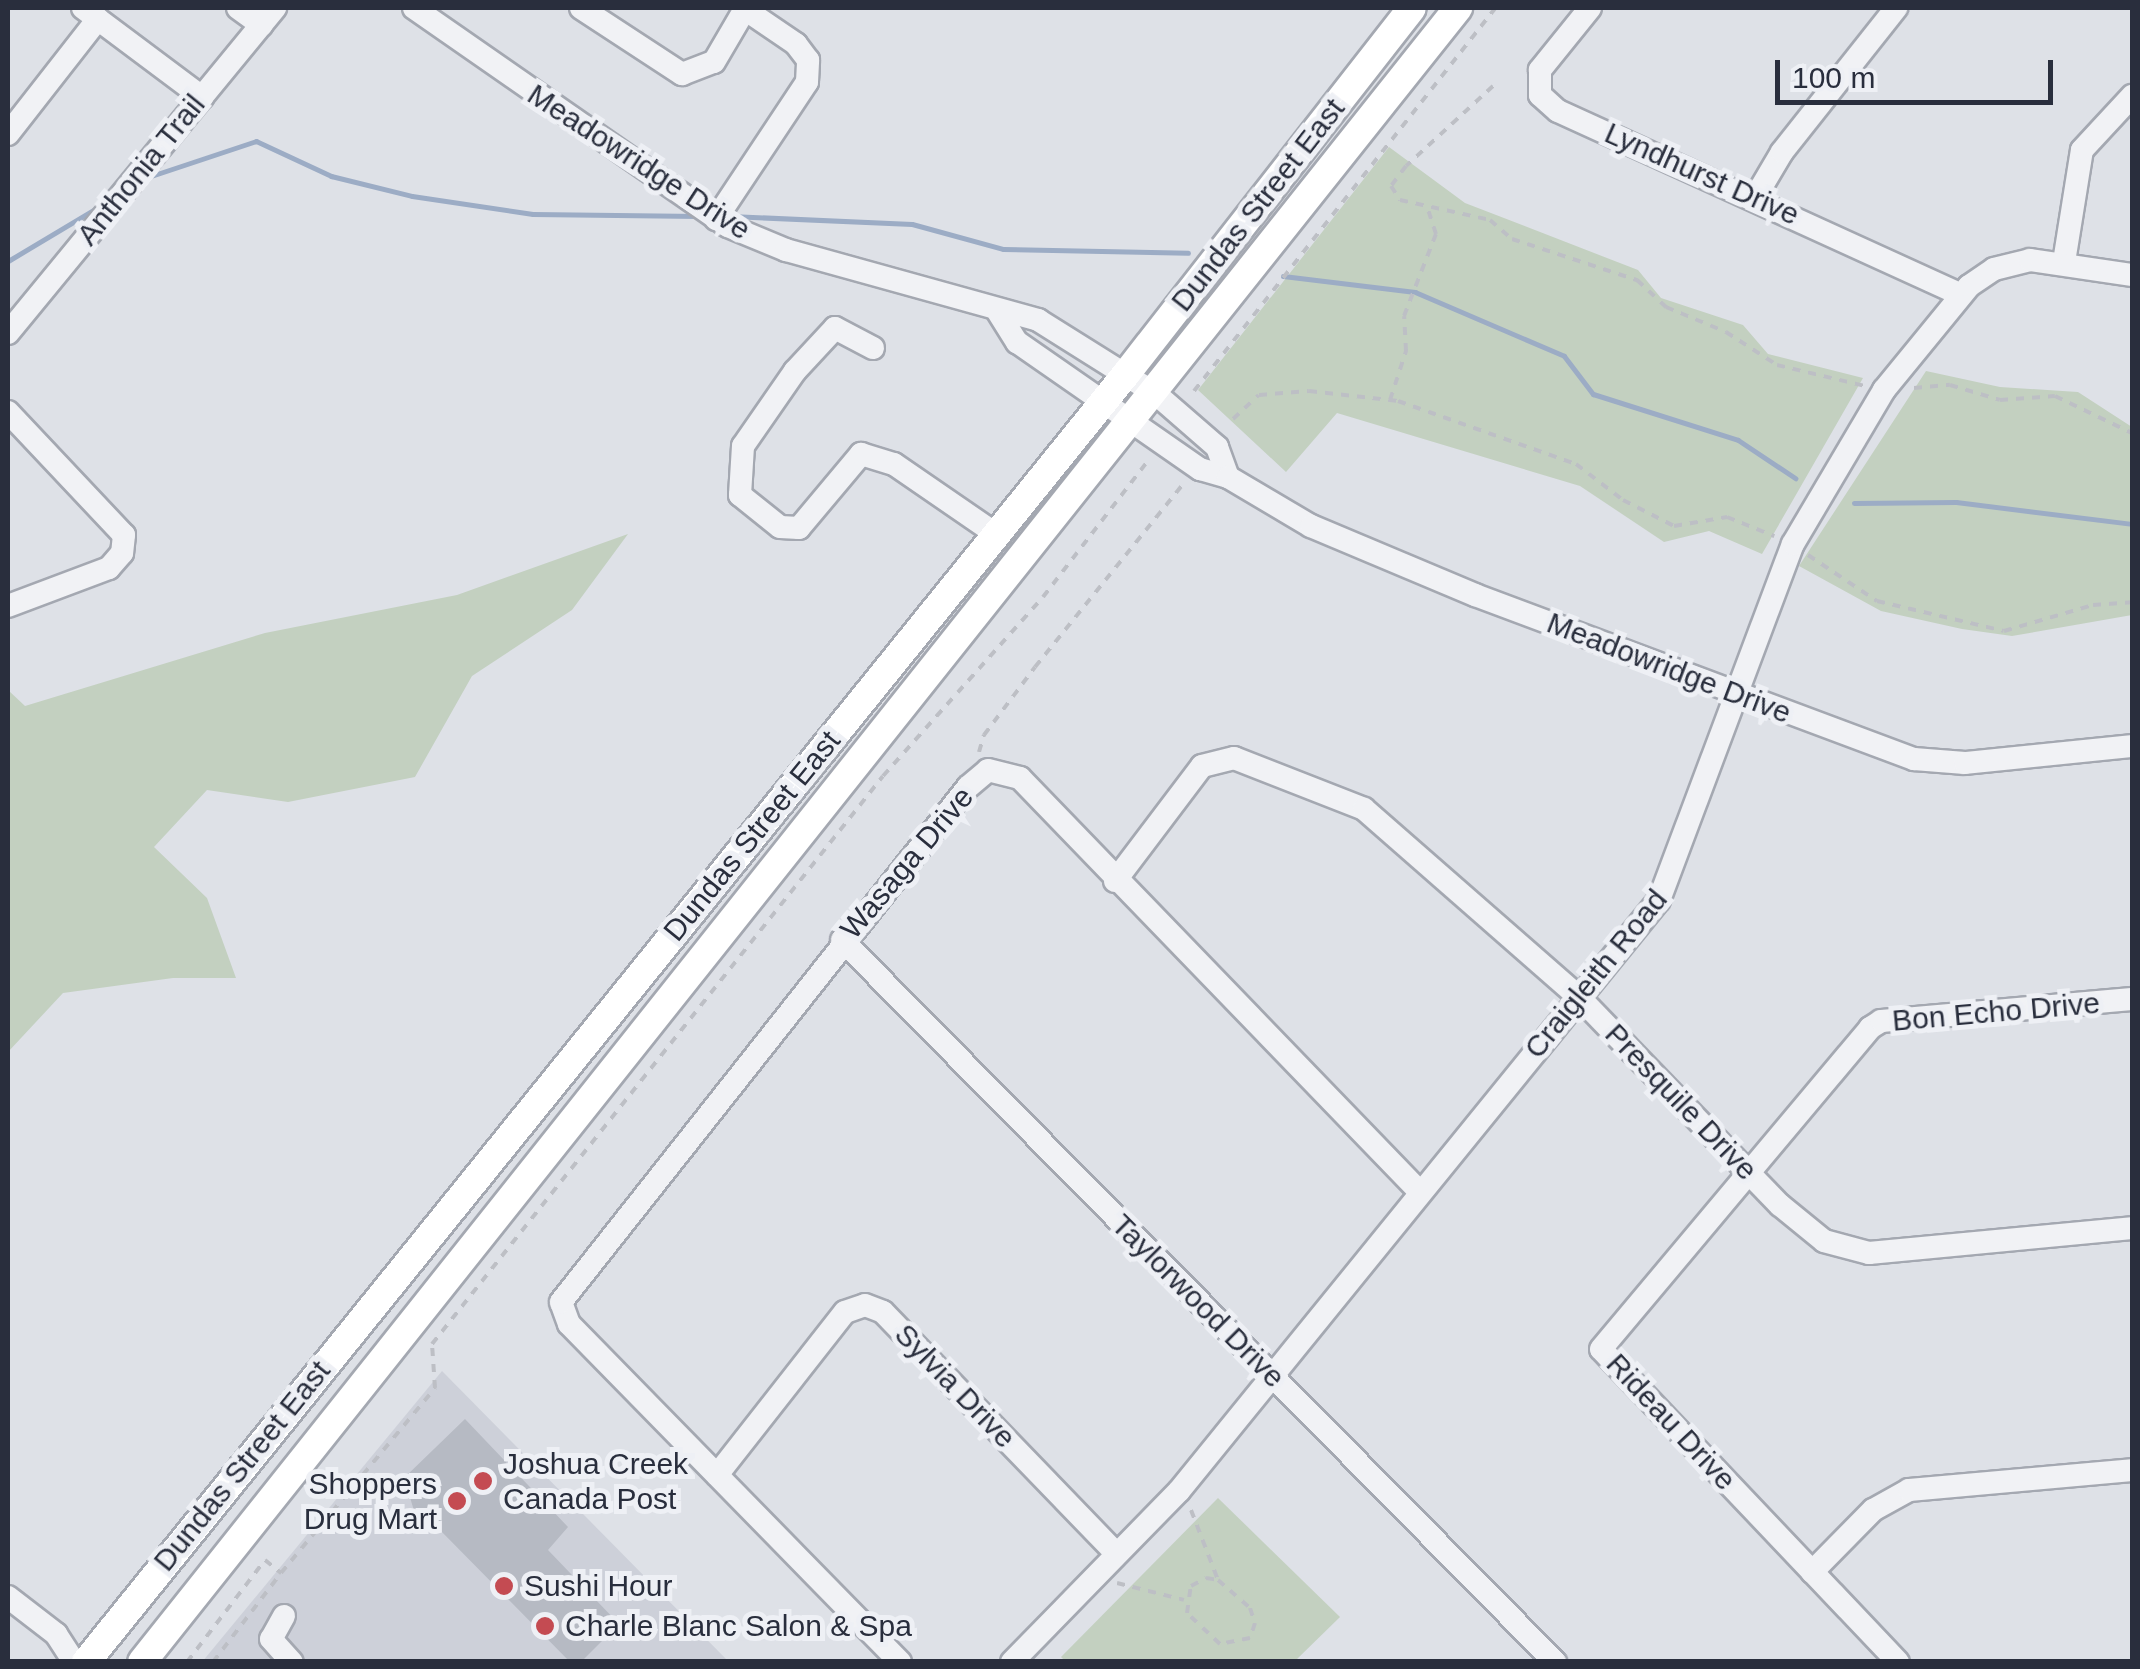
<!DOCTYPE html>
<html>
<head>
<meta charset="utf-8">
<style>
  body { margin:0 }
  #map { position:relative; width:2140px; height:1669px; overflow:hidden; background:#dee1e7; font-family:Arial,sans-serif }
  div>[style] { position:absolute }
  .built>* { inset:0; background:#cdd0d9 }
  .green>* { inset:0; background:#c3d0c0 }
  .stream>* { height:5px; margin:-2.5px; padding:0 2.5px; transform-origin:2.5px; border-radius:2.5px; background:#9cacc5 }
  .building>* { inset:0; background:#b6bac3 }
  .path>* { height:4px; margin-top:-2px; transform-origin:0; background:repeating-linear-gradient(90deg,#bdbfc5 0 8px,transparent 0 16px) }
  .roads { filter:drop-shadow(2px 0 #a4a8b1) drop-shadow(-2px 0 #a4a8b1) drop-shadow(0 2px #a4a8b1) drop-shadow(0 -2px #a4a8b1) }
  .minor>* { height:22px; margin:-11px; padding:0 11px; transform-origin:11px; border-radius:11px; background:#f1f2f5 }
  .major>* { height:28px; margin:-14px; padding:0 14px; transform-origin:14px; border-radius:14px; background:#fff }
  .dots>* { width:28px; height:28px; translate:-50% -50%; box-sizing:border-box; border:5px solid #eef0f5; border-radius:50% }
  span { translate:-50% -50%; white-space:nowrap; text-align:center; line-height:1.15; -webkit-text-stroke:10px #eef0f5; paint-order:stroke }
  .street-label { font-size:30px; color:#292e3d }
  .poi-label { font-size:30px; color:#292e3d }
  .left { translate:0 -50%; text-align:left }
  .right { translate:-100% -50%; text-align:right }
  .frame { position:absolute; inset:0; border:10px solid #292e3d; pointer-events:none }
  .scale { position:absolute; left:1775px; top:60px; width:278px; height:45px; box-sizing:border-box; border:5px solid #292e3d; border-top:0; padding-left:12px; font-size:30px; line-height:35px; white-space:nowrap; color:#292e3d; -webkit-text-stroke:8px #eef0f5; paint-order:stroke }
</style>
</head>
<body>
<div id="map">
  <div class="built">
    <i style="clip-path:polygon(442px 1371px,728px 1661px,202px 1662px)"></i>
  </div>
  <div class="green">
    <i style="clip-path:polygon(1389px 147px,1465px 203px,1638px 270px,1661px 298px,1743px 325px,1768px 354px,1863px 378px,1762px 554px,1709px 531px,1664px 542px,1580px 486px,1337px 413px,1286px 472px,1198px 390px)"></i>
    <i style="clip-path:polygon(1926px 371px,2000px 387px,2078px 392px,2132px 427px,2132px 615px,2012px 636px,1962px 629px,1881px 611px,1799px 566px)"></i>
    <i style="clip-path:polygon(628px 534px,572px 610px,472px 676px,415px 777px,288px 802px,207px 790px,154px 847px,207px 898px,236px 978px,173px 978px,63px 993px,8px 1052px,8px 690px,25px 706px,265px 633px,457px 595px)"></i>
    <i style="clip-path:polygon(1218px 1498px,1340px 1617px,1295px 1661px,1065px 1661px,1061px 1657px)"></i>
  </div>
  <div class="stream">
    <i style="left:148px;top:177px;width:114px;rotate:-18.4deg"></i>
    <i style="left:256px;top:141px;width:83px;rotate:25deg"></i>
    <i style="left:331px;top:176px;width:83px;rotate:13.9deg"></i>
    <i style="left:412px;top:196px;width:122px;rotate:8.5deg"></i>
    <i style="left:533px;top:214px;width:166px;rotate:0.7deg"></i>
    <i style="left:730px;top:216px;width:182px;rotate:2.5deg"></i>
    <i style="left:912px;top:224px;width:94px;rotate:15.4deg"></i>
    <i style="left:1003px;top:249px;width:185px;rotate:1.2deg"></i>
    <i style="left:8px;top:261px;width:107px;rotate:-30.9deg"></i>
    <i style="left:1283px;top:276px;width:133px;rotate:6.9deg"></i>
    <i style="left:1415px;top:292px;width:162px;rotate:23.2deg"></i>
    <i style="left:1564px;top:356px;width:48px;rotate:52.7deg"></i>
    <i style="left:1593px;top:394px;width:152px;rotate:17.6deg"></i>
    <i style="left:1738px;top:440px;width:69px;rotate:33.7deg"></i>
    <i style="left:1854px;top:503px;width:102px;rotate:-0.6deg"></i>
    <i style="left:1956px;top:502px;width:177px;rotate:7.1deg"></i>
  </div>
  <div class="building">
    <i style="clip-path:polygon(465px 1419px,568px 1527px,548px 1550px,619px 1624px,581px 1662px,570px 1662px,438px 1528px,416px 1517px,404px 1478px)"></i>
  </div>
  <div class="path">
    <i style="left:1493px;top:86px;width:118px;rotate:137.4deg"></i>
    <i style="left:1406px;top:166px;width:25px;rotate:127deg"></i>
    <i style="left:1391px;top:186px;width:17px;rotate:57deg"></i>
    <i style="left:1400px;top:200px;width:92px;rotate:12.5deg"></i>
    <i style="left:1490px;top:220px;width:29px;rotate:41deg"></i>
    <i style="left:1512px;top:239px;width:132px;rotate:18.2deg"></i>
    <i style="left:1637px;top:280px;width:40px;rotate:43deg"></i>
    <i style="left:1666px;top:307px;width:65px;rotate:22.6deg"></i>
    <i style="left:1726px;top:332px;width:61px;rotate:32.9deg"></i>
    <i style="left:1777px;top:365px;width:90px;rotate:13.4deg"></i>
    <i style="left:1914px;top:388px;width:36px;rotate:-5deg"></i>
    <i style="left:1950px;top:385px;width:52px;rotate:16.7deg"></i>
    <i style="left:2000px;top:400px;width:55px;rotate:-4.2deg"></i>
    <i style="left:2055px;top:396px;width:85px;rotate:25.7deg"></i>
    <i style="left:1194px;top:391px;width:487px;rotate:-51.8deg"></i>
    <i style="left:1390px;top:400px;width:52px;rotate:-71.9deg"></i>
    <i style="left:1406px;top:351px;width:35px;rotate:-93deg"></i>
    <i style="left:1404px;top:316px;width:88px;rotate:-68.7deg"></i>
    <i style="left:1436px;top:234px;width:28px;rotate:-108deg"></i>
    <i style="left:1233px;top:419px;width:35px;rotate:-43deg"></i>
    <i style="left:1259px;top:395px;width:50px;rotate:-4.6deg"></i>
    <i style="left:1309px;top:391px;width:90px;rotate:6.4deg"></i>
    <i style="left:1398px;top:401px;width:189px;rotate:19.5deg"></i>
    <i style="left:1576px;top:464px;width:59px;rotate:37.5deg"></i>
    <i style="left:1623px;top:500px;width:57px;rotate:27deg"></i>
    <i style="left:1674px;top:526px;width:54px;rotate:-9.6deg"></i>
    <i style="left:1727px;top:517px;width:51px;rotate:22deg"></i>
    <i style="left:1808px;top:555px;width:83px;rotate:33.7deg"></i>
    <i style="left:1877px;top:601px;width:130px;rotate:13.3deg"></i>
    <i style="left:2004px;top:631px;width:93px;rotate:-16.3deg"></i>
    <i style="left:2093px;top:605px;width:39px;rotate:-4deg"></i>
    <i style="left:979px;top:752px;width:18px;rotate:-74deg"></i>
    <i style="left:984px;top:735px;width:85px;rotate:-53.1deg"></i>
    <i style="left:1035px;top:667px;width:237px;rotate:-51deg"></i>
    <i style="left:1191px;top:1510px;width:75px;rotate:68.9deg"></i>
    <i style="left:1206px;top:1578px;width:12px;rotate:9deg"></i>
    <i style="left:1218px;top:1580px;width:43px;rotate:41.2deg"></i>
    <i style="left:1250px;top:1608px;width:16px;rotate:72deg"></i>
    <i style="left:1255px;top:1623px;width:16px;rotate:108deg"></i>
    <i style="left:1250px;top:1638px;width:31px;rotate:169deg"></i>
    <i style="left:1220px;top:1644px;width:45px;rotate:-136.8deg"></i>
    <i style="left:1187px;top:1613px;width:27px;rotate:-82deg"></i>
    <i style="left:1191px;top:1586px;width:17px;rotate:-28deg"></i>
    <i style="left:1117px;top:1583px;width:69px;rotate:14.2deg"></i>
    <i style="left:187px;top:1662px;width:128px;rotate:-52.6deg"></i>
    <i style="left:265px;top:1560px;width:21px;rotate:39deg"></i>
    <i style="left:281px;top:1573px;width:241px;rotate:-50.2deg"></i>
    <i style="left:435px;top:1388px;width:44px;rotate:-93.9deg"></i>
    <i style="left:432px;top:1344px;width:725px;rotate:-51.55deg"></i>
    <i style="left:883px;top:776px;width:240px;rotate:-48.2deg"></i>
    <i style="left:1043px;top:597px;width:175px;rotate:-52.4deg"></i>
    <i style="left:213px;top:1662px;width:112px;rotate:-52.6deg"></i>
  </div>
  <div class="roads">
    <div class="minor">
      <i style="left:83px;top:8px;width:149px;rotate:36.8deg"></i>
      <i style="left:238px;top:8px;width:29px;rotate:36deg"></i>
      <i style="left:414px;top:8px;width:382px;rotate:34.8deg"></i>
      <i style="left:728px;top:226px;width:63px;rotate:22.5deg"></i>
      <i style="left:786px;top:250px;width:262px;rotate:15.5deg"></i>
      <i style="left:1038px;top:320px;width:139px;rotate:32.1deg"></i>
      <i style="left:1156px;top:394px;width:81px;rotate:41deg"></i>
      <i style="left:1217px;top:447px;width:32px;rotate:70deg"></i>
      <i style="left:581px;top:8px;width:121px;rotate:33.2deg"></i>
      <i style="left:682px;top:74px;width:34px;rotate:-21deg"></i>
      <i style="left:714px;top:62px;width:61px;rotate:-59.7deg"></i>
      <i style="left:1590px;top:8px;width:80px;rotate:128.9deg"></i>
      <i style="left:1540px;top:70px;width:25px;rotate:90deg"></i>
      <i style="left:1540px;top:95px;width:24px;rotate:42deg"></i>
      <i style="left:1558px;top:111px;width:443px;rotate:24.5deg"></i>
      <i style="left:8px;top:134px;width:146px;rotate:-52deg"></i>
      <i style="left:1756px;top:196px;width:51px;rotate:-59.4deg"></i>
      <i style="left:1782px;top:152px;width:184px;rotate:-51.6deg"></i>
      <i style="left:716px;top:219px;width:164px;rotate:-56.4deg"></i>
      <i style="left:807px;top:82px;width:22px;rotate:-87deg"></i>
      <i style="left:808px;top:60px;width:20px;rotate:-127deg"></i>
      <i style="left:796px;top:44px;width:64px;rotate:-145.8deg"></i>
      <i style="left:2064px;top:262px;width:113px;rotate:-80.9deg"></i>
      <i style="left:2082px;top:150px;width:74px;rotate:-47.2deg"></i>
      <i style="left:998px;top:312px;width:36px;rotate:58deg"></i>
      <i style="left:1017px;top:342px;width:223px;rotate:34.8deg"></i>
      <i style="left:1200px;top:469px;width:29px;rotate:16deg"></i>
      <i style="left:1228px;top:477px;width:96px;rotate:30.6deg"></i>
      <i style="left:1311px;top:526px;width:178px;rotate:22.8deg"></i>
      <i style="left:1475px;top:595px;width:469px;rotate:20.5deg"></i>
      <i style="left:1914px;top:759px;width:51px;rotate:4.5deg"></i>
      <i style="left:1965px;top:763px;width:168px;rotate:-5.8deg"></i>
      <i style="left:8px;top:333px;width:421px;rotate:-50.6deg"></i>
      <i style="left:873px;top:348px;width:43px;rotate:-152.2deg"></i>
      <i style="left:835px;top:328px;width:59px;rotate:132.9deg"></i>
      <i style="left:795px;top:371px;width:91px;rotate:124.7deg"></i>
      <i style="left:743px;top:446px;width:49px;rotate:93.5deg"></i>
      <i style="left:740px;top:495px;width:51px;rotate:38.7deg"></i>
      <i style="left:780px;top:527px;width:19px;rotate:3deg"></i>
      <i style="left:799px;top:528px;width:97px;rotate:-50deg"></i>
      <i style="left:861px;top:454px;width:34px;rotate:17deg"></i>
      <i style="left:894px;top:464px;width:124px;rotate:34.5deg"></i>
      <i style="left:8px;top:412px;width:169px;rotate:46.7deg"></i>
      <i style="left:124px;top:535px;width:18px;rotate:96deg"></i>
      <i style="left:122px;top:553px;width:20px;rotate:131deg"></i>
      <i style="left:109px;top:568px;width:108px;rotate:159.4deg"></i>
      <i style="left:1115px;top:881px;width:144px;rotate:-52.9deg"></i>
      <i style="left:1202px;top:766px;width:33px;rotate:-14deg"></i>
      <i style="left:1234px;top:758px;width:140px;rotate:21.4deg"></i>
      <i style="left:1364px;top:809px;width:286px;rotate:41.2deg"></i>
      <i style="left:1579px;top:997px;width:289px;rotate:46deg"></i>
      <i style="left:1780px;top:1205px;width:57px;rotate:39.3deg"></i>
      <i style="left:1824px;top:1241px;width:47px;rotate:14.9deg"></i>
      <i style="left:1869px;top:1253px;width:264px;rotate:-5.4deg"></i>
      <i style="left:842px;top:940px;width:1015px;rotate:45.36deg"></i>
      <i style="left:717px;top:1475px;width:207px;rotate:-51.9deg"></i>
      <i style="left:845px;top:1312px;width:21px;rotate:-19deg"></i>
      <i style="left:865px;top:1305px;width:19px;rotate:21deg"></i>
      <i style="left:883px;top:1312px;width:335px;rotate:46deg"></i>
      <i style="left:1812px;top:1572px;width:87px;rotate:-45.5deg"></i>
      <i style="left:1873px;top:1510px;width:41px;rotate:-29.1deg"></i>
      <i style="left:1909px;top:1490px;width:224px;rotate:-5.1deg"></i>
      <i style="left:8px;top:1597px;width:61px;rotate:37.6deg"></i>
      <i style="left:56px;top:1634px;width:33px;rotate:57deg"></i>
      <i style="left:284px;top:1616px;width:26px;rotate:119deg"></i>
      <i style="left:271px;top:1639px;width:31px;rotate:48deg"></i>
      <i style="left:900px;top:1662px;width:473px;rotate:-134.4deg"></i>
      <i style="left:569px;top:1324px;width:23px;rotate:-110deg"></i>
      <i style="left:561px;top:1302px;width:656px;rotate:-51.68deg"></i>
      <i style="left:968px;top:787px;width:26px;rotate:-40deg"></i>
      <i style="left:988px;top:770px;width:33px;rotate:14deg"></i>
      <i style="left:1020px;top:778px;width:573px;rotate:45.99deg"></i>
      <i style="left:1012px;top:1662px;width:239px;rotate:-45.7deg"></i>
      <i style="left:1179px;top:1491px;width:761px;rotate:-50.92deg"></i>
      <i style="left:1659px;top:900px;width:380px;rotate:-69.4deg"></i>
      <i style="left:1793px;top:544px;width:179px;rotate:-59.4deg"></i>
      <i style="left:1884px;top:390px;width:134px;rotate:-50.7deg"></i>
      <i style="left:1969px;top:286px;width:30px;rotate:-34deg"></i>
      <i style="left:1994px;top:269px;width:37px;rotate:-14deg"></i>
      <i style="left:2030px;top:260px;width:103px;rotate:8.4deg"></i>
      <i style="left:1898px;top:1662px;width:431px;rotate:-133.5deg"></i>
      <i style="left:1601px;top:1349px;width:419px;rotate:-50deg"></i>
      <i style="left:1870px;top:1028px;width:13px;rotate:-32deg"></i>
      <i style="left:1881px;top:1021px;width:252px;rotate:-5deg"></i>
    </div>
    <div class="major">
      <i style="left:86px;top:1662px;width:1655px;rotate:-51.08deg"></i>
      <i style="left:1126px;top:374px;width:464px;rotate:-52deg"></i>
      <i style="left:142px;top:1662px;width:2114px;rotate:-51.49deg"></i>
    </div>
  </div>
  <div class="dots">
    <i style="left:483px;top:1481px;background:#c44b52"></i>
    <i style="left:457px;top:1501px;background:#c44b52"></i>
    <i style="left:504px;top:1586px;background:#c44b52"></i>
    <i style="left:545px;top:1626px;background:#c44b52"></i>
  </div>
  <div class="street-label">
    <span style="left:639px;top:162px;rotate:33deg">Meadowridge Drive</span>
    <span style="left:141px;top:170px;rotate:-51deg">Anthonia Trail</span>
    <span style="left:1702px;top:174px;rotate:24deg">Lyndhurst Drive</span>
    <span style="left:1258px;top:205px;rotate:-52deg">Dundas Street East</span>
    <span style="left:1669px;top:668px;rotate:21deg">Meadowridge Drive</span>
    <span style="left:752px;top:836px;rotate:-51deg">Dundas Street East</span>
    <span style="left:907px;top:863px;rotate:-50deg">Wasaga Drive</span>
    <span style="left:1596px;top:974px;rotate:-51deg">Craigleith Road</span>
    <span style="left:1996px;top:1012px;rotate:-5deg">Bon Echo Drive</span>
    <span style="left:1681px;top:1102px;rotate:46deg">Presquile Drive</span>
    <span style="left:1198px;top:1301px;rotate:45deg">Taylorwood Drive</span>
    <span style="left:955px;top:1386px;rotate:46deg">Sylvia Drive</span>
    <span style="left:1671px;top:1422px;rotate:47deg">Rideau Drive</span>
    <span style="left:242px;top:1466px;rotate:-51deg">Dundas Street East</span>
  </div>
  <div class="poi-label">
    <span class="left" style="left:503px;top:1481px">Joshua Creek<br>Canada Post</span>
    <span class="right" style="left:437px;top:1501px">Shoppers<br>Drug Mart</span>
    <span class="left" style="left:524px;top:1586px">Sushi Hour</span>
    <span class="left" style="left:565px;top:1626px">Charle Blanc Salon &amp; Spa</span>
  </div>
  <div class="frame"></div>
  <div class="scale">100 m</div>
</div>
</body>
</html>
